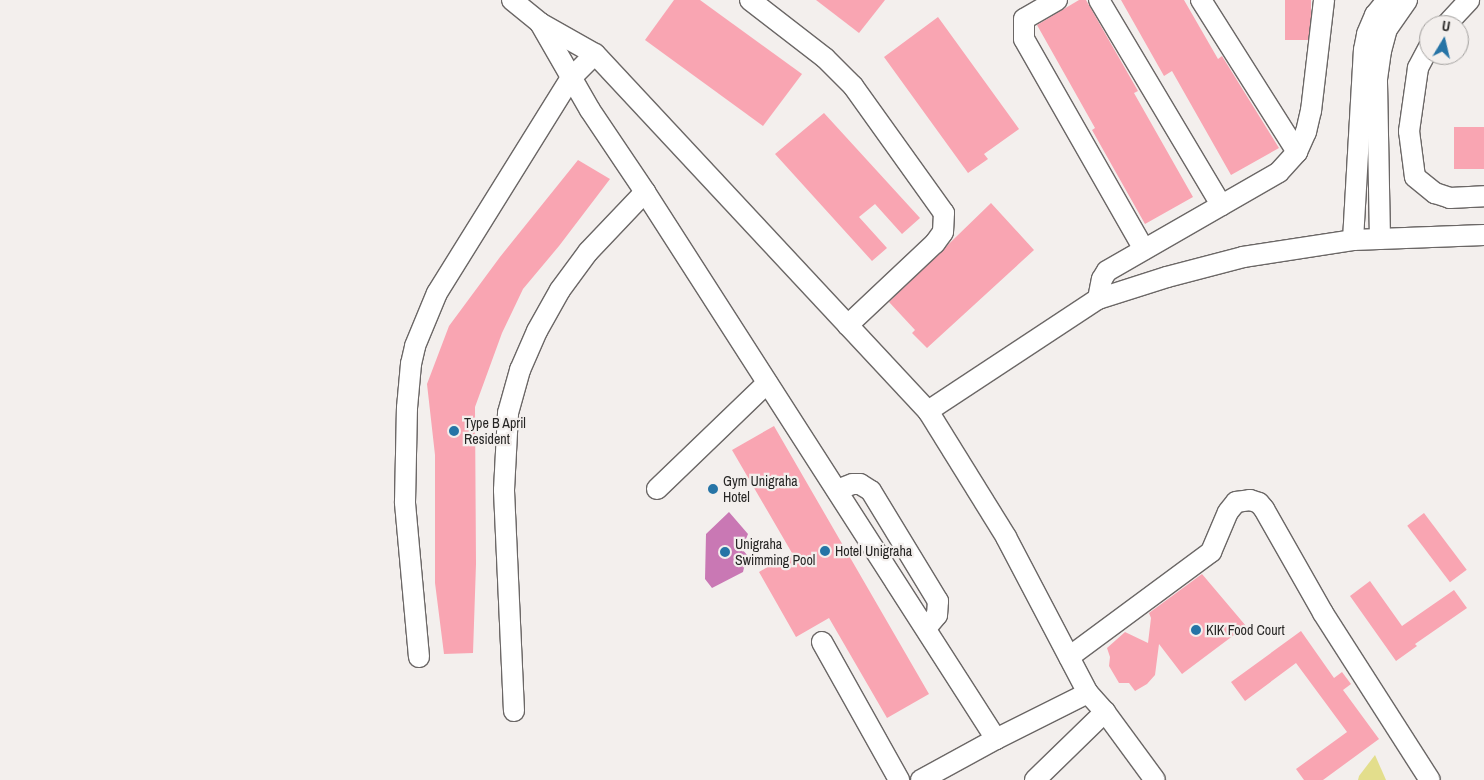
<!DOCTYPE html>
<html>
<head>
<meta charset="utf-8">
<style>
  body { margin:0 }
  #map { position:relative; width:1484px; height:780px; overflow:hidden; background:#f3efed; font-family:"Archivo Narrow",sans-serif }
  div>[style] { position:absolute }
  .green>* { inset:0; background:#e3de8c }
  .water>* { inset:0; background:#c978b4 }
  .building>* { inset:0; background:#f9a5b2; transform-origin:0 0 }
  .roads { filter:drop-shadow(1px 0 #6b6766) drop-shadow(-1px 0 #6b6766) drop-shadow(0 1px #6b6766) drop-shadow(0 -1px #6b6766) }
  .minor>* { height:20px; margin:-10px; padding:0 10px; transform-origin:10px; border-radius:10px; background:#fff }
  .dots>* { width:14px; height:14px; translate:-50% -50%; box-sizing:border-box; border:2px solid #f3efed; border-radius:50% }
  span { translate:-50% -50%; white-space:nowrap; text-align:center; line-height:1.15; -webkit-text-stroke:4.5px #f3efed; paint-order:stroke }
  .poi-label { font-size:14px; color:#272625 }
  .left { translate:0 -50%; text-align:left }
  .north { position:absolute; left:1419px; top:15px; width:50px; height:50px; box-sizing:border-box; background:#f3efed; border:1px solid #a19f9d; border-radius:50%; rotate:9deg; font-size:14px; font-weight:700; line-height:20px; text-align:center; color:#272625 }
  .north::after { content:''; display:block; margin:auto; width:18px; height:22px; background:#2674a6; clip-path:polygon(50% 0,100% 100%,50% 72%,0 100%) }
</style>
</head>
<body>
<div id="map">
  <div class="green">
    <i style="clip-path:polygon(1375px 755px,1386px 780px,1358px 780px,1359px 776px)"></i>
  </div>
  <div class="water">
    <i style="clip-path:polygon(729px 512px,748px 534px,742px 549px,747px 555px,743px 572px,712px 588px,705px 579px,706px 534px)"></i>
  </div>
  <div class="building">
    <i style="clip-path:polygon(674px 0,700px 0,802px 74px,763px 126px,645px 40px)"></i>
    <i style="clip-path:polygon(816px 0,885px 0,859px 33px)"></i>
    <i style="clip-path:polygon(1079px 0,1086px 0,1138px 91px,1134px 93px,1193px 197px,1145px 224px,1092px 130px,1095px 128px,1037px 25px)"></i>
    <i style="clip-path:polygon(1121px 0,1184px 0,1218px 59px,1222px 56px,1279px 148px,1231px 175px,1172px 71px,1164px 76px)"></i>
    <i style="left:1285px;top:0;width:26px;height:40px"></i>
    <i style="clip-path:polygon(938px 17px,1019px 129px,984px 154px,988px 159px,968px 173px,884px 57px)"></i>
    <i style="clip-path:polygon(824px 113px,920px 218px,902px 234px,875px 204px,859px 217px,887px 248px,872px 261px,775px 154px)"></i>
    <i style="left:1484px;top:127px;width:42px;height:30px;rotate:90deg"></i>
    <i style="clip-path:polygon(578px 160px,610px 179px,559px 246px,523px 289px,502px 333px,475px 407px,476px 564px,473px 653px,444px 654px,435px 583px,435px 455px,427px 384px,449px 326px,500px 257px)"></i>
    <i style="clip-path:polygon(991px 203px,1034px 250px,927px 348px,912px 333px,915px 330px,889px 302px)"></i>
    <i style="clip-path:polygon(774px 426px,929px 694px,887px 718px,829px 618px,796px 637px,759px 572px,792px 553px,732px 450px)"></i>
    <i style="left:1424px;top:513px;width:71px;height:21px;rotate:53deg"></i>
    <i style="clip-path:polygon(1202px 574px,1246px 626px,1182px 674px,1159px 644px,1155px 675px,1147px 684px,1135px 691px,1129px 683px,1119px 683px,1109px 666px,1110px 657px,1107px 648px,1125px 632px,1148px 643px,1151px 618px,1149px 613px)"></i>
    <i style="clip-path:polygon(1370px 581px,1402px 626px,1454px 590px,1467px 608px,1415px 644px,1417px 646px,1396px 661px,1350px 596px)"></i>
    <i style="clip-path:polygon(1301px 631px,1334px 678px,1342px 672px,1351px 684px,1343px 690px,1379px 739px,1323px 780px,1304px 780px,1296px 769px,1347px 732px,1296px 663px,1245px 701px,1231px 682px)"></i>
  </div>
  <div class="roads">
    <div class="minor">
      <i style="left:512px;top:0;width:36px;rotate:39deg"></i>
      <i style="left:540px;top:23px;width:63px;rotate:29.4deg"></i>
      <i style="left:595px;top:54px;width:488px;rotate:47deg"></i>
      <i style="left:928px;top:411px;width:148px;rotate:58.2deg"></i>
      <i style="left:1006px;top:537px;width:176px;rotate:62.3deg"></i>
      <i style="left:1088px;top:693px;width:25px;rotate:48deg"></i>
      <i style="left:1105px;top:712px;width:84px;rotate:53.7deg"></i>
      <i style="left:750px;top:0;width:95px;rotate:37.7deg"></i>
      <i style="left:825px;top:58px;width:40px;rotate:45deg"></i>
      <i style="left:853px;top:86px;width:156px;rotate:54.4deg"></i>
      <i style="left:944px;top:213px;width:19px;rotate:93deg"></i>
      <i style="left:943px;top:232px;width:14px;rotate:126deg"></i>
      <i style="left:935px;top:243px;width:120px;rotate:136.7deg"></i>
      <i style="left:1057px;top:0;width:38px;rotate:150deg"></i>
      <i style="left:1024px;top:19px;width:20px;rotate:90deg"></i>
      <i style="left:1024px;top:39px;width:242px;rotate:60.3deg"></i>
      <i style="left:1099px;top:0;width:239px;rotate:59.2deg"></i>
      <i style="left:1201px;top:0;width:180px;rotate:57.7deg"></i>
      <i style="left:540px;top:23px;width:100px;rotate:60.1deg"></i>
      <i style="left:590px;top:110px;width:99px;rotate:56.1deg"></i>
      <i style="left:645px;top:192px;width:650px;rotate:57.31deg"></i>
      <i style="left:996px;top:739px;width:103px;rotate:-26.6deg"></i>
      <i style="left:1446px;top:25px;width:34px;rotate:-47deg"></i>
      <i style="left:1429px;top:47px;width:24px;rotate:118deg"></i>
      <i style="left:1418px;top:68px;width:64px;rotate:98.1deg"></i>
      <i style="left:1409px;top:131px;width:46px;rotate:82.6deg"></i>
      <i style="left:1415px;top:177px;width:26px;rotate:39deg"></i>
      <i style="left:1435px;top:193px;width:16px;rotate:18deg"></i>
      <i style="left:1450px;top:198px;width:34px;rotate:-3deg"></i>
      <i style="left:1380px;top:239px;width:160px;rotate:-91.1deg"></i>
      <i style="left:1377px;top:79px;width:28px;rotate:-82deg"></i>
      <i style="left:1381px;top:51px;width:23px;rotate:-75deg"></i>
      <i style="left:1387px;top:29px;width:35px;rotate:-55deg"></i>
      <i style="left:1353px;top:240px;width:190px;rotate:-86.7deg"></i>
      <i style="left:1364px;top:50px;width:16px;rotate:-79deg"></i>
      <i style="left:1367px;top:34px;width:21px;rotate:-67deg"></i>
      <i style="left:1375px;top:15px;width:19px;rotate:-51deg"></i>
      <i style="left:1098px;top:299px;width:20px;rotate:-79deg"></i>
      <i style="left:1102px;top:279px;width:9px;rotate:-58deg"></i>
      <i style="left:1107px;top:271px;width:198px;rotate:-29.9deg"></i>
      <i style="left:1279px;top:172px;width:27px;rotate:-48deg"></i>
      <i style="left:1297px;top:152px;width:22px;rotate:-66deg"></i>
      <i style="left:1306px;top:132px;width:22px;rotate:-77deg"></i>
      <i style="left:1311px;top:111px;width:112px;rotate:-83.3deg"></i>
      <i style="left:928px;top:411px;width:204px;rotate:-33.4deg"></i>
      <i style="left:1098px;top:299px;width:72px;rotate:-17.7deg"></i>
      <i style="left:1167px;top:277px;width:79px;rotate:-14.7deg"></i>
      <i style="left:1243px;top:257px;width:111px;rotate:-8.8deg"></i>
      <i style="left:1353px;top:240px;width:131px;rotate:-2.2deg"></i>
      <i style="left:657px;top:489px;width:153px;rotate:-43.9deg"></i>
      <i style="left:837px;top:490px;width:17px;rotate:-21deg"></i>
      <i style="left:853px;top:484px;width:7px"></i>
      <i style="left:860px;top:484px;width:13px;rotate:32deg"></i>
      <i style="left:871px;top:491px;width:129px;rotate:58.7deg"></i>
      <i style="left:938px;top:601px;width:14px;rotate:94deg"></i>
      <i style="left:937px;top:615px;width:17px;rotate:130deg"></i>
      <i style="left:822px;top:642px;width:158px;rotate:60.8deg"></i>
      <i style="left:419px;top:657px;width:156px;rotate:-95.2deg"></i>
      <i style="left:405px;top:502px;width:94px;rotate:-88.8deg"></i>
      <i style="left:407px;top:408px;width:44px;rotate:-84.8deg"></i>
      <i style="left:411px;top:364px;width:18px;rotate:-77deg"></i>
      <i style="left:415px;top:346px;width:57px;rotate:-67.5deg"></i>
      <i style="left:437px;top:293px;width:252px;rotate:-58.1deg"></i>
      <i style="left:570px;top:79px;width:35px;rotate:-45deg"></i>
      <i style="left:1069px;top:657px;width:177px;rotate:-36.5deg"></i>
      <i style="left:1211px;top:552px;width:43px;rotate:-67deg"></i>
      <i style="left:1228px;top:512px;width:13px;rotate:-51deg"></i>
      <i style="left:1236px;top:502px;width:14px;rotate:-8deg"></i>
      <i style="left:1250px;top:500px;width:9px;rotate:18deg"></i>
      <i style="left:1259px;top:503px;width:8px;rotate:50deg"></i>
      <i style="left:1264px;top:509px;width:120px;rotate:60.4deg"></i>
      <i style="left:1323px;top:613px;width:198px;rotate:57.4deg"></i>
      <i style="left:514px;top:711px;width:221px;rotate:-92.6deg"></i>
      <i style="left:504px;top:490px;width:77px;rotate:-87deg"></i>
      <i style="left:508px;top:413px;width:45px;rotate:-74.4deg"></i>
      <i style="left:520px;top:370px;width:43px;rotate:-66.4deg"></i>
      <i style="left:537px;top:331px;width:47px;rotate:-60.7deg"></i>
      <i style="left:560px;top:290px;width:47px;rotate:-53.6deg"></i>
      <i style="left:588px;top:252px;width:83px;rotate:-46.5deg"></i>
      <i style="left:921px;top:780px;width:85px;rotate:-28.7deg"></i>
      <i style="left:1035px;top:780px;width:98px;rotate:-44.2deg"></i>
    </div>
  </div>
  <div class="dots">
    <i style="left:454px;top:431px;background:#2674a6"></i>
    <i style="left:713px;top:489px;background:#2674a6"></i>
    <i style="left:825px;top:551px;background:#2674a6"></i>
    <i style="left:725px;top:552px;background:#2674a6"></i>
    <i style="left:1196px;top:630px;background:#2674a6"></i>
  </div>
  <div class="poi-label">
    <span class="left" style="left:464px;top:431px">Type B April<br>Resident</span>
    <span class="left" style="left:723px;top:489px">Gym Unigraha<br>Hotel</span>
    <span class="left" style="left:735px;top:552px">Unigraha<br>Swimming Pool</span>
    <span class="left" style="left:835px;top:551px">Hotel Unigraha</span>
    <span class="left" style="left:1206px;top:630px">KIK Food Court</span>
  </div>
  <div class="north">U</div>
</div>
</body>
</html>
